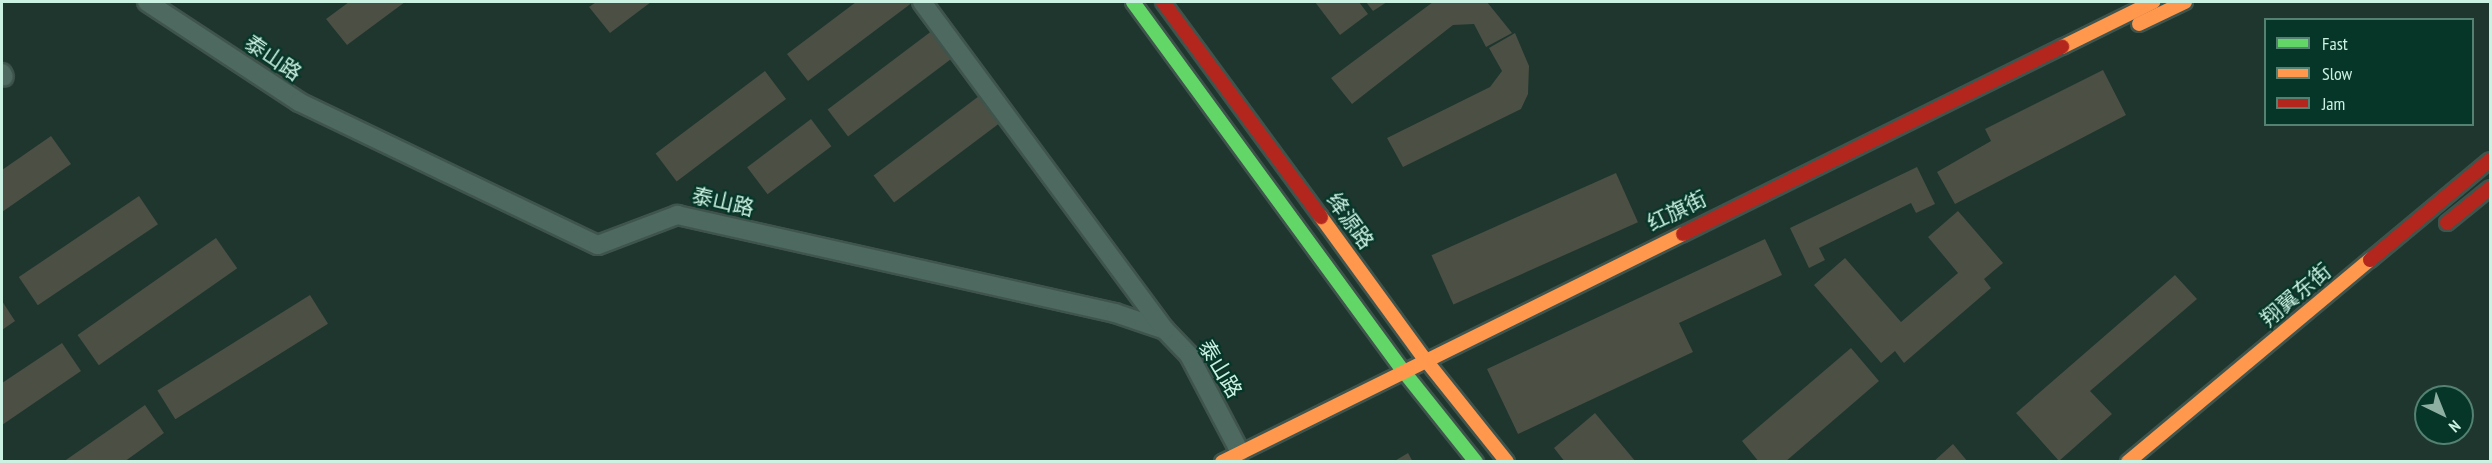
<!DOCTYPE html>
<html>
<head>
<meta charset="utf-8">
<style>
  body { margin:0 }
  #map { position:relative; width:2492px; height:463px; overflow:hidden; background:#1e362e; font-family:"PT Sans Narrow","Noto Sans SC",sans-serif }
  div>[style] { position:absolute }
  .building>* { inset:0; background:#4b4f44; transform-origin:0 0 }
  .roads { filter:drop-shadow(2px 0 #3f544c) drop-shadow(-2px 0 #3f544c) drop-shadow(0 2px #3f544c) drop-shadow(0 -2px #3f544c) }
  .street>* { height:18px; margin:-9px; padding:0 9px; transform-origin:9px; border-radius:9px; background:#4d6960 }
  .fast>* { height:14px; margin:-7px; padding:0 7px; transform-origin:7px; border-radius:7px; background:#63d668 }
  .slow>* { height:14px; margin:-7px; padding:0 7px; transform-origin:7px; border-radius:7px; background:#ff974d }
  .jam>* { height:14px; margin:-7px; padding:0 7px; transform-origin:7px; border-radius:7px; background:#b3261e }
  span { translate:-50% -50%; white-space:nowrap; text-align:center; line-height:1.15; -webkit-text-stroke:4.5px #063628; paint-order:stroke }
  .street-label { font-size:21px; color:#caf1e1 }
  .frame { position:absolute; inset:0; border:3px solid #caf1e1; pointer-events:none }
  .legend { position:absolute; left:2264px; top:18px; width:210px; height:108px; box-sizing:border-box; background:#063628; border:2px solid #548172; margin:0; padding:8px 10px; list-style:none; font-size:18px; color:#caf1e1 }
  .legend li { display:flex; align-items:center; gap:12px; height:30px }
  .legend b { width:30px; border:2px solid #548172 }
  .north { position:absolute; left:2414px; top:385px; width:60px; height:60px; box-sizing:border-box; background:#063628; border:2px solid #548172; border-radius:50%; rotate:137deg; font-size:16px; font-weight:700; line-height:24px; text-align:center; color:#caf1e1 }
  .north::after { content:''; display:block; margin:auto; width:21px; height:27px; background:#8eb0a2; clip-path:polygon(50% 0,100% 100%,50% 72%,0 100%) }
</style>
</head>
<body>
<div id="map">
  <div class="building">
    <i style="clip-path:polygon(349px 2px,405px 2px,347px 45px,326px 19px)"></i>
    <i style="clip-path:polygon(596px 2px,651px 2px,610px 33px,589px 7px)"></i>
    <i style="clip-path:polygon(856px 2px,913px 2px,808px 81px,787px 54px)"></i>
    <i style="clip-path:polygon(1315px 2px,1359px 2px,1368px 14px,1340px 35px)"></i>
    <i style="clip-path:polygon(1366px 2px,1387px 2px,1373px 11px)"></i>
    <i style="clip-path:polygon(1433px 2px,1487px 2px,1512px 33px,1486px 47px,1474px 24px,1453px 25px,1352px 104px,1331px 78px)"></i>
    <i style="left:937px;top:27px;width:34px;height:137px;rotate:53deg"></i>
    <i style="clip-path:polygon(1515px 33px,1529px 66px,1528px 94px,1521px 109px,1403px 167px,1387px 138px,1490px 87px,1502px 71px,1489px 48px)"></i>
    <i style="clip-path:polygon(2103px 70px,2126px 115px,1955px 204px,1937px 172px,1991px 141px,1985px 129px)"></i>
    <i style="left:765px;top:71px;width:35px;height:137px;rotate:53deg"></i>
    <i style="left:983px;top:93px;width:34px;height:137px;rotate:53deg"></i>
    <i style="left:811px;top:119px;width:34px;height:80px;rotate:53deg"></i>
    <i style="clip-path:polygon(51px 136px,71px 164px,2px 212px,2px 170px)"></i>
    <i style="clip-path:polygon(1917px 167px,1935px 204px,1916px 213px,1911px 203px,1819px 248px,1825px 260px,1809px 268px,1790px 228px)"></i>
    <i style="left:1616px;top:173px;width:54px;height:202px;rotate:66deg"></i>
    <i style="left:139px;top:196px;width:34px;height:145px;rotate:56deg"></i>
    <i style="clip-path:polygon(1958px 211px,2003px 263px,1984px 279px,1991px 288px,1904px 363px,1895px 351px,1881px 363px,1814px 285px,1845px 258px,1901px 322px,1958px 273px,1928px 237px)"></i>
    <i style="left:216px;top:238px;width:37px;height:169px;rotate:55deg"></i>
    <i style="clip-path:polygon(1765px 239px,1782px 275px,1679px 323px,1693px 352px,1518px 434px,1487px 369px)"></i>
    <i style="clip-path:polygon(2175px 275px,2197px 299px,2090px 391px,2112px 414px,2059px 461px,2016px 413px)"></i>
    <i style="left:310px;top:295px;width:34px;height:180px;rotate:58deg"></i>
    <i style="clip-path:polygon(2px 301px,15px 321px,2px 330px)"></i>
    <i style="clip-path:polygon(62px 343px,81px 371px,2px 425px,2px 383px)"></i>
    <i style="clip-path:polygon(1851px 348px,1879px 381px,1785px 462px,1759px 462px,1742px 441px)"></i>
    <i style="clip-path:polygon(145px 405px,164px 433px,124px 462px,63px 462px)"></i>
    <i style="clip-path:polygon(1595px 413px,1636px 462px,1565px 462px,1554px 448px)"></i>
    <i style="clip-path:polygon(1953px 444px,1968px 462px,1933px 462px)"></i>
    <i style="clip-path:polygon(1408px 453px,1413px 462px,1393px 462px)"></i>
  </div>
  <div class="roads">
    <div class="street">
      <i style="left:147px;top:2px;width:182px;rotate:33.3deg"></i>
      <i style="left:299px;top:102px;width:331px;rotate:25.6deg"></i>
      <i style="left:598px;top:245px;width:85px;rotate:-20.8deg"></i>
      <i style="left:677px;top:215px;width:449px;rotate:12.6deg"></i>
      <i style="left:1115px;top:313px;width:53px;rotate:18.8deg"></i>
      <i style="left:1165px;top:330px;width:35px;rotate:46deg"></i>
      <i style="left:1189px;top:355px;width:110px;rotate:62.3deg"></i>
      <i style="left:922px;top:2px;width:408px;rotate:53.5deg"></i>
      <i style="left:2px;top:73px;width:4px;rotate:63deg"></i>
    </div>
    <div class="fast">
      <i style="left:1133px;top:2px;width:460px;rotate:53.8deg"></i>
      <i style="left:1405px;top:373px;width:114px;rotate:51.4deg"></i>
    </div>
    <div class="slow">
      <i style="left:2139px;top:24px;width:51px;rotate:-25.6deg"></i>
      <i style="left:2062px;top:47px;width:102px;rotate:-26.3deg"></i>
      <i style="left:1321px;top:217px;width:175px;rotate:53.9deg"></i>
      <i style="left:1424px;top:358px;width:133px;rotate:51.4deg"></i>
      <i style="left:1222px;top:462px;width:514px;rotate:-26.32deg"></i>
      <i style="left:2128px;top:462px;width:315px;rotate:-39.9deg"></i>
    </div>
    <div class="jam">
      <i style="left:1163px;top:2px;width:267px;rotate:53.7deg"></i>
      <i style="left:2447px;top:223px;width:55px;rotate:-39.1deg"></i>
      <i style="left:1683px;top:234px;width:423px;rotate:-26.3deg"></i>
      <i style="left:2370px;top:260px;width:156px;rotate:-39.8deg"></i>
    </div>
  </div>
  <div class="street-label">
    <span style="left:273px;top:58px;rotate:34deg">泰山路</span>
    <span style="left:723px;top:202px;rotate:13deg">泰山路</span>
    <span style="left:1677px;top:211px;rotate:-26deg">红旗街</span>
    <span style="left:1350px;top:221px;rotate:54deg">绛源路</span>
    <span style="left:2296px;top:295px;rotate:-40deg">翔翼东街</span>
    <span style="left:1220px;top:369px;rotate:59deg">泰山路</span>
  </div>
  <div class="frame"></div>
  <ul class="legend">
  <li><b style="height:8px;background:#63d668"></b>Fast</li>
  <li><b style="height:8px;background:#ff974d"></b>Slow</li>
  <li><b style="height:8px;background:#b3261e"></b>Jam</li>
  </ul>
  <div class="north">N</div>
</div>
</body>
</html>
